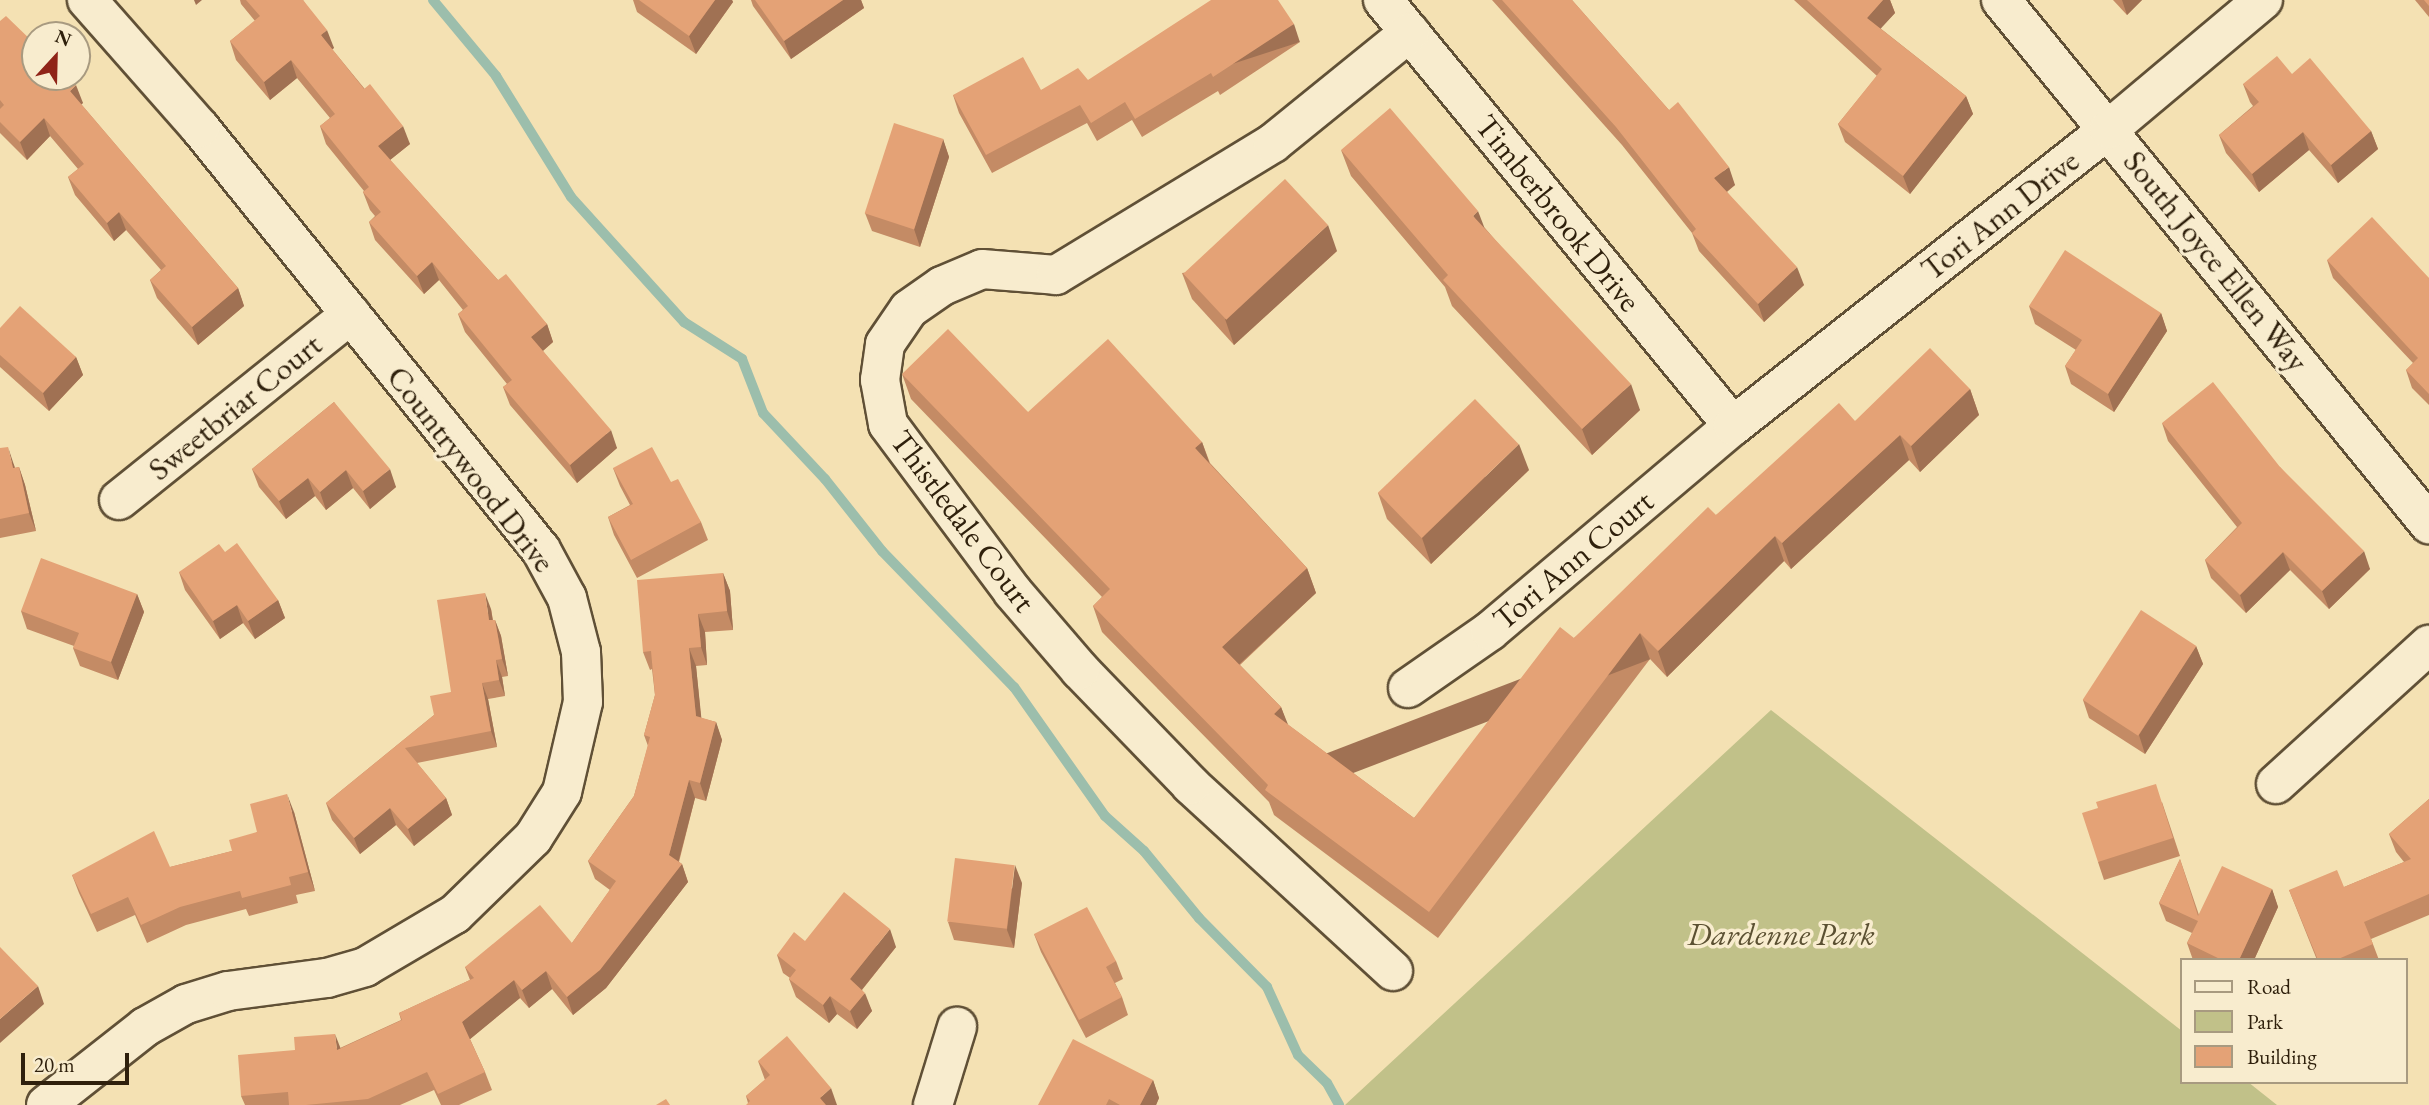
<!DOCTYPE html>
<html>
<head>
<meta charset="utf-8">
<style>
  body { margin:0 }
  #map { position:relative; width:2429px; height:1105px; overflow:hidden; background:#f4e1b3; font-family:"EB Garamond",serif }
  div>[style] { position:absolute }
  .green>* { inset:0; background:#c1c189 }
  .stream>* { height:10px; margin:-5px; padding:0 5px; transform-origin:5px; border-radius:5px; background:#9cbeac }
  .roads { filter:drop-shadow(2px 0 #605036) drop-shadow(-2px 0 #605036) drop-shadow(0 2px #605036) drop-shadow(0 -2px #605036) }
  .minor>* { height:38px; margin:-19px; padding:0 19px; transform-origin:19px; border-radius:19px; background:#f8ecce }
  .wall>* { inset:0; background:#c48b65 }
  .shaded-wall>* { inset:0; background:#a07153; transform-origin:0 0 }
  .building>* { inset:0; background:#e4a276; transform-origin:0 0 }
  span { translate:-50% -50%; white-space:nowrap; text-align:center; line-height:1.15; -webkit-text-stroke:7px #f8ecce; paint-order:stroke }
  .street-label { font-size:32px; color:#2f200c }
  .park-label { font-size:32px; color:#5b5032; font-style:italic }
  .legend { position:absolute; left:2180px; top:958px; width:228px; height:126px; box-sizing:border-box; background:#f8ecce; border:2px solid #a89a80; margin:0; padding:9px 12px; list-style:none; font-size:21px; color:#2f200c }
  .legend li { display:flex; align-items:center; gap:14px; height:35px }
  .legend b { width:35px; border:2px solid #a89a80 }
  .north { position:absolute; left:21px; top:21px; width:70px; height:70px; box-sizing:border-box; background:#f8ecce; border:2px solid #a89a80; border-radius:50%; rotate:22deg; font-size:19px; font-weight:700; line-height:28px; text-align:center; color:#2f200c }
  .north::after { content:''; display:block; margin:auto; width:24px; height:32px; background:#8f2418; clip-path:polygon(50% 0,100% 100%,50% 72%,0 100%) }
  .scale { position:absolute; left:21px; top:1053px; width:108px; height:32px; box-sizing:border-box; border:4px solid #2f200c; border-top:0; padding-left:9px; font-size:21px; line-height:24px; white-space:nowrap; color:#2f200c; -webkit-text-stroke:5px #f8ecce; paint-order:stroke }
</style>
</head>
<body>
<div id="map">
  <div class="green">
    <i style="clip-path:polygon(1771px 710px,2182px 1031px,2182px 1082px,2248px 1082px,2277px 1105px,1345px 1105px)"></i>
  </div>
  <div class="stream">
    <i style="left:433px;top:0;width:99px;rotate:50.3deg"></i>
    <i style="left:496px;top:76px;width:142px;rotate:58.2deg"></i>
    <i style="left:571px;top:197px;width:169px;rotate:47.9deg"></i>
    <i style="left:684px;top:322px;width:69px;rotate:32.5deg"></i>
    <i style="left:742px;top:359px;width:58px;rotate:68.7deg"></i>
    <i style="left:763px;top:413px;width:91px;rotate:46.8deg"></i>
    <i style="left:825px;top:479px;width:92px;rotate:51.6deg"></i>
    <i style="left:882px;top:551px;width:190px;rotate:45.9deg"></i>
    <i style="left:1014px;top:687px;width:158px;rotate:54.8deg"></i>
    <i style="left:1105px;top:816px;width:52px;rotate:41.9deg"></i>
    <i style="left:1144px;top:851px;width:87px;rotate:50.6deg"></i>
    <i style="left:1199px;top:918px;width:97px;rotate:45.4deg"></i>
    <i style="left:1267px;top:987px;width:75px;rotate:65.5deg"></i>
    <i style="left:1298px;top:1055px;width:40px;rotate:44deg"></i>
    <i style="left:1327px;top:1083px;width:25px;rotate:61deg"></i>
  </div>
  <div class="roads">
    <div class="minor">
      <i style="left:1383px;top:0;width:551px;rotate:50.59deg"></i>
      <i style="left:2001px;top:0;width:677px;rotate:50.76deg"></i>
      <i style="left:119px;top:500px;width:297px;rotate:-38.7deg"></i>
      <i style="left:1408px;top:688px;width:100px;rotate:-34.8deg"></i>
      <i style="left:1490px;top:631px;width:318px;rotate:-40.2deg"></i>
      <i style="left:1733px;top:426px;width:479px;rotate:-38.3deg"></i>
      <i style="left:2109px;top:129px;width:201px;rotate:-40deg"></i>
      <i style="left:2276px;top:784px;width:207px;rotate:-42.3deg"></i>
      <i style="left:1393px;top:971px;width:275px;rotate:-137.4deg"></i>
      <i style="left:1191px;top:785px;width:160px;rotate:-134deg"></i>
      <i style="left:1080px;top:670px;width:103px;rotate:-130.7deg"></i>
      <i style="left:1013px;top:592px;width:209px;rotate:-126.7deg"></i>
      <i style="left:888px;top:424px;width:45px;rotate:-100.3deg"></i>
      <i style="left:880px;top:380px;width:36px;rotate:-82deg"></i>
      <i style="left:885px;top:344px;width:42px;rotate:-55.6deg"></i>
      <i style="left:909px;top:309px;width:40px;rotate:-34.9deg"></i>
      <i style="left:942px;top:286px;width:43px;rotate:-23deg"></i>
      <i style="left:982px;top:269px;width:74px;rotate:4.6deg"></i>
      <i style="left:1056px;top:275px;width:254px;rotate:-31.3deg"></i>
      <i style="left:1273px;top:143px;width:176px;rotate:-39deg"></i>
      <i style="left:46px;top:1105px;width:126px;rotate:-38.2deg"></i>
      <i style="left:145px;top:1027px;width:47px;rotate:-29.3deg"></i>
      <i style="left:186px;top:1004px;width:44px;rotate:-17.2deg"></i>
      <i style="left:228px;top:991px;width:100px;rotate:-7.5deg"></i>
      <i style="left:327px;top:978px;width:40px;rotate:-16deg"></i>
      <i style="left:365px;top:967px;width:104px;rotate:-30.5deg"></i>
      <i style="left:455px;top:914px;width:109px;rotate:-44.3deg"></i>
      <i style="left:533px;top:838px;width:54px;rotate:-57.8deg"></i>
      <i style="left:562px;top:792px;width:92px;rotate:-76.9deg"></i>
      <i style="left:583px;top:702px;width:50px;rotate:-92.3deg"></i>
      <i style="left:581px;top:652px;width:56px;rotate:-104.5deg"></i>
      <i style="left:567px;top:598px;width:55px;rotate:-118.4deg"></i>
      <i style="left:541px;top:550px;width:543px;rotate:-128.94deg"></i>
      <i style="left:200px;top:128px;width:171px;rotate:-131.4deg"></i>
      <i style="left:933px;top:1105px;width:82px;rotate:-72.9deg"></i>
    </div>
  </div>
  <div class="wall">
    <i style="clip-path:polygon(240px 0,303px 0,334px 48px,332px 49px,410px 144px,390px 160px,498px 280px,547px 324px,553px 342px,543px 351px,617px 448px,577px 483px,510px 405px,503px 387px,507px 384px,465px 332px,458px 314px,463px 310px,439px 280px,424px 294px,375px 240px,369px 222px,375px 216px,370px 210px,363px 192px,364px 191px,326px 144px,320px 126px,330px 118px,297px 78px,270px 100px,236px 60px,230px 41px,255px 21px,241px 4px)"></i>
    <i style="clip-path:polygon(633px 0,732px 0,733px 2px,696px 54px,637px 12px)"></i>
    <i style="clip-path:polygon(751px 0,861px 0,864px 8px,791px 59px,753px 6px)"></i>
    <i style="clip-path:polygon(1492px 0,1572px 0,1735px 185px,1727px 192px,1804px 285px,1764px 322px,1699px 251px,1692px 233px,1622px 145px)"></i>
    <i style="clip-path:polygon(1794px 0,1890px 0,1895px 13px,1880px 28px,1966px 96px,1973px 114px,1910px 194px,1845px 142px,1838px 124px,1877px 76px)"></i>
    <i style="clip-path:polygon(2113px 0,2142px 0,2127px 15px)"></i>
    <i style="clip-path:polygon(2415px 0,2429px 0,2429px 17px)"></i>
    <i style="clip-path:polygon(0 21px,83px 103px,81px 104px,238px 288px,244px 306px,198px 345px,157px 298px,150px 280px,161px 270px,126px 230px,114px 241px,75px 195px,68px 177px,78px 169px,50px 136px,27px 160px,0 133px)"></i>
    <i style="clip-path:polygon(1300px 42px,1220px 95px,1218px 91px,1142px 137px,1132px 120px,1097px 141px,1087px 123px,992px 173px,959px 113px,953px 95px,1041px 90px,1088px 80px)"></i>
    <i style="clip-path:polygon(2292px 74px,2371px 131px,2378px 149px,2338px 183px,2309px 150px,2259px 192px,2226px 153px,2219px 135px,2253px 106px,2250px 102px,2243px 84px)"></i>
    <i style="clip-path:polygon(943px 139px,949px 157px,920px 247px,872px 231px,865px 213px)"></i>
    <i style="clip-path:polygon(1341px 150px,1485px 228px,1640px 410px,1592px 455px,1452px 306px,1445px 287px,1351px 176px)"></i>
    <i style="clip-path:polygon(1337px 251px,1234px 345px,1192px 299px,1182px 273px)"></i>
    <i style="clip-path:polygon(2327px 260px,2429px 278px,2429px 405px,2412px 388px,2406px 370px,2413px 363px,2333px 278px)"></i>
    <i style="clip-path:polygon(2029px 306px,2161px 313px,2167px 331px,2114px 412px,2071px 384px,2065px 366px,2076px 350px,2035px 324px)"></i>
    <i style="clip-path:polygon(0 328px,76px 357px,83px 375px,49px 411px,0 367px)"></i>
    <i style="clip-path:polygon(902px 374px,1028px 412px,1202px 442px,1210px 463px,1307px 568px,1316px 593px,1240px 665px,1281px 707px,1287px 724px,1414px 818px,1574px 638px,1716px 515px,1855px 421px,1970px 389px,1979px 415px,1920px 472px,1909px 460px,1791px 569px,1784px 561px,1667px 677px,1650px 659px,1438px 938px,1274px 815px,1269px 802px,1102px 632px,1093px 606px,1102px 597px,911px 399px)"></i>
    <i style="clip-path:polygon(334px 402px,396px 487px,370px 509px,353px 488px,326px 510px,315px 496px,286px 519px,259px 487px,252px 469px)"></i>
    <i style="clip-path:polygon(2162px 423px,2280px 467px,2370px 569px,2329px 609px,2290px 570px,2246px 613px,2211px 578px,2205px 560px,2237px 527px,2168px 441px)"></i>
    <i style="clip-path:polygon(0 448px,14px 465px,15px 468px,19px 467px,25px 485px,36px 531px,0 538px)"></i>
    <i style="clip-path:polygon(613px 468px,671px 482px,701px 522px,708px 540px,637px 578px,614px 535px,608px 517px,630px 505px,620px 486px)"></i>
    <i style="clip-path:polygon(1529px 470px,1431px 564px,1387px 519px,1378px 493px)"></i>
    <i style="clip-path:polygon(179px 572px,278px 600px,285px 618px,255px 639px,243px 623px,220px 639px,185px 590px)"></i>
    <i style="clip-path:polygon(723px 573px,730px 591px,733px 630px,705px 632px,707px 665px,696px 666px,701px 718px,716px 722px,722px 740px,706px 801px,695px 798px,679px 862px,682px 864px,688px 882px,606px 988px,573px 1015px,552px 989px,529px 1008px,520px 998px,470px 1039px,485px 1072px,492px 1090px,459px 1105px,441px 1105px,434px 1090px,400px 1105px,245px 1105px,241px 1096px,295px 1050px,340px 1048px,401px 1020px,399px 1013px,470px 980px,465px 967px,572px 943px,610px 890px,595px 879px,588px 861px,634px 796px,648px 746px,644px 735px,655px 695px,652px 669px,650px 670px,643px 652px)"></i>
    <i style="clip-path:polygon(137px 594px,144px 612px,118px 680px,80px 666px,73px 648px,74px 646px,27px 629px,21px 611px)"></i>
    <i style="clip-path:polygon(491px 609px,493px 620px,495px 620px,501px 636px,508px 676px,502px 677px,505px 696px,488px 699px,497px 747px,417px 763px,446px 798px,452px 815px,414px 846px,396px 825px,360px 854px,332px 820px,326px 803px,434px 715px,451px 692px)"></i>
    <i style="clip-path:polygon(2196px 646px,2203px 664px,2145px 754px,2089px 718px,2083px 700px)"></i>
    <i style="clip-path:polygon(2429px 799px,2429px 915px,2371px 939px,2379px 960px,2317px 960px,2289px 890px,2344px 887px,2404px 862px,2396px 852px,2389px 834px)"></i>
    <i style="clip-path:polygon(2162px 802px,2180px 856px,2104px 880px,2098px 862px)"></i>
    <i style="clip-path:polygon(294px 812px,315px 891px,296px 895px,298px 903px,249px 916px,246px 909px,186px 925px,147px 943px,135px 915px,97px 932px,79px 893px,72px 875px,170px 867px,232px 851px,257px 832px)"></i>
    <i style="clip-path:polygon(2180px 859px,2199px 915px,2272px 889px,2278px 907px,2254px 960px,2193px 960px,2187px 943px,2192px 933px,2166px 921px,2159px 903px)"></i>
    <i style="clip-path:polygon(1022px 883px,1014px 948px,954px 940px,948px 922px)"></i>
    <i style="clip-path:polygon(1034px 934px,1116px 961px,1123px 979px,1115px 983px,1122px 997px,1128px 1015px,1086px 1038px,1041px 952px)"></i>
    <i style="clip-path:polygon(805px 941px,896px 947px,862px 990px,872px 1011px,857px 1029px,837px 1014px,829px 1023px,796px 997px,789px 979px,790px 978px,783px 973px,777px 955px)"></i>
    <i style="clip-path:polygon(758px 1061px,837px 1105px,748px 1103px,746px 1096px,765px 1080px)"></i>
    <i style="clip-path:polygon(1153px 1080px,1159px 1098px,1156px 1105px,1038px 1105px)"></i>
  </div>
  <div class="shaded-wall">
    <i style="clip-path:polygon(194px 0,202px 0,196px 5px)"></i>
    <i style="clip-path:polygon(715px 0,732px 0,733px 2px,696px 54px,689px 36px)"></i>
    <i style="clip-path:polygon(843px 0,861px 0,864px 8px,791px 59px,784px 41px)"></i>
    <i style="clip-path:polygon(1883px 0,1890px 0,1895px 13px,1874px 36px,1867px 18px)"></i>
    <i style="clip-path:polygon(2122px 0,2142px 0,2127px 15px)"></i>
    <i style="left:1294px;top:24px;width:19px;height:97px;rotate:72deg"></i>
    <i style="clip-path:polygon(327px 30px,334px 48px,327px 53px,321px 35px)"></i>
    <i style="clip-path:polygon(291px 60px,297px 78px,270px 100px,264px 82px)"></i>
    <i style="clip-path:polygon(76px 85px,83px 103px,76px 109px,70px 91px)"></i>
    <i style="clip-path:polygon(1966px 96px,1973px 114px,1910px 194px,1903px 176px)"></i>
    <i style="clip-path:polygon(44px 118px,50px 136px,27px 160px,20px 142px)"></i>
    <i style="clip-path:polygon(403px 126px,410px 144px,385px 164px,378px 146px)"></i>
    <i style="clip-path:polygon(2371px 131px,2378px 149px,2338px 183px,2331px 165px)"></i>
    <i style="clip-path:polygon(2303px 132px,2309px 150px,2259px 192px,2252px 174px)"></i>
    <i style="clip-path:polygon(943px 139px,949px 157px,920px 247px,914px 229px)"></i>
    <i style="clip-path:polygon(1729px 167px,1735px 185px,1721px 196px,1714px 178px)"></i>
    <i style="clip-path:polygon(1478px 211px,1488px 237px,1473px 216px)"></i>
    <i style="clip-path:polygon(119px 212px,126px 230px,114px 241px,107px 223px)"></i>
    <i style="clip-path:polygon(1328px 225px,1337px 251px,1234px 345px,1225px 319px)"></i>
    <i style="clip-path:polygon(432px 262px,439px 280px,424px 294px,417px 276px)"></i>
    <i style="clip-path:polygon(1797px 267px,1804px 285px,1764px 322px,1758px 304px)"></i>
    <i style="clip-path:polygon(238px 288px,244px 306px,198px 345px,192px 327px)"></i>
    <i style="clip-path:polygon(2161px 313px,2167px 331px,2114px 412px,2108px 394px)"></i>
    <i style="clip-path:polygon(547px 324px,553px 342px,538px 355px,531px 337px)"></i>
    <i style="clip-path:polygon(76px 357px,83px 375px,49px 411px,43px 393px)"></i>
    <i style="clip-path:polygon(1631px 384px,1640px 410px,1592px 455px,1582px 429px)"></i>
    <i style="clip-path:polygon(1970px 389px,1979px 415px,1920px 472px,1911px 446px)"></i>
    <i style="clip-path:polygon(611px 430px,617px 448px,577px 483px,570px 465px)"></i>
    <i style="clip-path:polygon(1900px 435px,1909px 460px,1791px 569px,1782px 543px)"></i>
    <i style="clip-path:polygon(1202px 442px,1211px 468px,1195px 448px)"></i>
    <i style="clip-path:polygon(1519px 444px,1529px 470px,1431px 564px,1422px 538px)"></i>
    <i style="clip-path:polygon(8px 447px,14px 465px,19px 486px,13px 468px)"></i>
    <i style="clip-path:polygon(19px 467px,25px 485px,36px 531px,29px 513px)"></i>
    <i style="clip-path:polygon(390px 469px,396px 487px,370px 509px,363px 491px)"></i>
    <i style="clip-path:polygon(346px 470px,353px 488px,326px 510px,320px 492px)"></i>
    <i style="clip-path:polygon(308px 478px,315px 496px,286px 519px,279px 501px)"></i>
    <i style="clip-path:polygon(1775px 536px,1784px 561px,1667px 677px,1658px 651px)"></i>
    <i style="clip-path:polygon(2364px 551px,2370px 569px,2329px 609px,2322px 591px)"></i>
    <i style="clip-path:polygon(2283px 552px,2290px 570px,2246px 613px,2240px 595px)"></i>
    <i style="clip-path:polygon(1307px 568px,1316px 593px,1231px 672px,1222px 647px)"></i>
    <i style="clip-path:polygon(723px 573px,730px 591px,733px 630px,727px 611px)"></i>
    <i style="clip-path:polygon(485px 593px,491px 609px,495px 637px,489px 620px)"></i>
    <i style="clip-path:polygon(137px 594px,144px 612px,118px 680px,111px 662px)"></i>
    <i style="clip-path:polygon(278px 600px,285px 618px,255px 639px,248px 621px)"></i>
    <i style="clip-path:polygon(237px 605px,243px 623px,220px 639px,213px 621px)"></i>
    <i style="clip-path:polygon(698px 614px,705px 632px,707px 665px,701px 647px)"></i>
    <i style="clip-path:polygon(495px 620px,501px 636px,508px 676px,502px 659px)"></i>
    <i style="left:1640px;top:633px;width:28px;height:350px;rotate:69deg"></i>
    <i style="clip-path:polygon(2196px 646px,2203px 664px,2145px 754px,2139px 735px)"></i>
    <i style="clip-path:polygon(689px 648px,696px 666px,703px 734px,696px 716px)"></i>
    <i style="clip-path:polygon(496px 660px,502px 677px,505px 696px,499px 680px)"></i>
    <i style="clip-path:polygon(482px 683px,488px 699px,497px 747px,491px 731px)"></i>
    <i style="clip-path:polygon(1281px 707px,1291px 732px,1274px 714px)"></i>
    <i style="clip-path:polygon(716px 722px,722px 740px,706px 801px,700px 783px)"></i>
    <i style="clip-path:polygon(689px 780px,695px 798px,676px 871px,682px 864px,688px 882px,606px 988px,573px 1015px,567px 997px,669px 855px)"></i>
    <i style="clip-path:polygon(287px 794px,294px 812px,315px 891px,308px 872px)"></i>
    <i style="clip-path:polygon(446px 798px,452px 815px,414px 846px,408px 829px)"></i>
    <i style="clip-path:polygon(390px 808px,396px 825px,360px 854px,354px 838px)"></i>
    <i style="clip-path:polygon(1015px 865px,1022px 883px,1014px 948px,1007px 930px)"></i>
    <i style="clip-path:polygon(2272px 889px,2278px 907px,2254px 960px,2239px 960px)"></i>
    <i style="clip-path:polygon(890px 929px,896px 947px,856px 997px,850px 979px)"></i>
    <i style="clip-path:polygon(546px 971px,552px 989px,529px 1008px,522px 990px)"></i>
    <i style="clip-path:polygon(514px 980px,520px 998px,469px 1040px,462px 1022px)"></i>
    <i style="clip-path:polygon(38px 986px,44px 1004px,0 1043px,0 1019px)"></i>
    <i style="clip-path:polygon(865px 993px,872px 1011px,857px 1029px,850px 1011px)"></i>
    <i style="clip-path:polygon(830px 996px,837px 1014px,829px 1023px,823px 1005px)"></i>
    <i style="clip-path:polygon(335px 1034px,342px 1052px,337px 1050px)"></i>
    <i style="clip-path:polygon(1153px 1080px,1159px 1098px,1156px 1105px,1140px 1105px)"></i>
    <i style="clip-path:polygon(831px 1088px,837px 1105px,822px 1105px,820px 1098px)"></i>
  </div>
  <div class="building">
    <i style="clip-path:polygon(246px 0,303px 0,327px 30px,321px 35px,364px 89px,370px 84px,403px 126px,378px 146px,498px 280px,506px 274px,547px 324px,531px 337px,611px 430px,570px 465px,503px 387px,512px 380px,458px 314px,468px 306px,432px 262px,417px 276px,369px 222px,381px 212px,363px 192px,369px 187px,320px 126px,335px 114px,291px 60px,264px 82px,230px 41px,260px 16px)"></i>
    <i style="clip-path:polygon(639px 0,715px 0,689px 36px)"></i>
    <i style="clip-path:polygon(755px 0,843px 0,784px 41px)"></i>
    <i style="clip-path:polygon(1211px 0,1278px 0,1294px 24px,1213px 77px,1211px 73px,1135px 119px,1125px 102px,1091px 123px,1080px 105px,986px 155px,953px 95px,1023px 57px,1041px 90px,1078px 68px,1088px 80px)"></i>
    <i style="clip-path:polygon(1502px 0,1572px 0,1669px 110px,1678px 102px,1729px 167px,1714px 178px,1797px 267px,1758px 304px,1692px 233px,1696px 229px,1616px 127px)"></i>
    <i style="clip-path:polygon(1807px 0,1883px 0,1867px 18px,1966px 96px,1903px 176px,1838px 124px,1882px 69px)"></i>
    <i style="clip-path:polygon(2424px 0,2429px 0,2429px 6px)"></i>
    <i style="clip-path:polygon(6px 16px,35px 44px,35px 77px,68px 77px,76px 85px,70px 91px,238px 288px,192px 327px,150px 280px,166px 266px,119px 212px,107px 223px,68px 177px,84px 164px,44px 118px,20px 142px,0 122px,0 109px,4px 105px,0 100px,0 21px)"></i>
    <i style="clip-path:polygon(2277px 56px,2292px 74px,2310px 58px,2371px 131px,2331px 165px,2303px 132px,2252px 174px,2219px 135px,2259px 102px,2243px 84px)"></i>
    <i style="clip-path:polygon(1390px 108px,1478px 211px,1473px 216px,1631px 384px,1582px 429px,1443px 280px,1448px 275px,1341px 150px)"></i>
    <i style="left:894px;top:123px;width:52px;height:95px;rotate:18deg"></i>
    <i style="left:1285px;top:179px;width:63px;height:139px;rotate:47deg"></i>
    <i style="clip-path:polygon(2372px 217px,2429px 278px,2429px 394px,2406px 370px,2418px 358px,2327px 260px)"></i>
    <i style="clip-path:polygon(2065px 250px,2161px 313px,2108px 394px,2065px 366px,2082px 340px,2029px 306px)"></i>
    <i style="clip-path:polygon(20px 306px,76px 357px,43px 393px,0 355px,0 328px)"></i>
    <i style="clip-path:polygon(948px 329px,1028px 412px,1108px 339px,1202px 442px,1195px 448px,1307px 568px,1222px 647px,1281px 707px,1274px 714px,1414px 818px,1560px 627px,1574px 638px,1708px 507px,1716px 515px,1839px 403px,1855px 421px,1930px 348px,1970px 389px,1911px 446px,1900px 435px,1782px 543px,1775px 536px,1658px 651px,1640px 633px,1429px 912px,1265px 790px,1268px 785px,1093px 606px,1110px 589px,902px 374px)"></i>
    <i style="clip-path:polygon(2213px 382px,2280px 467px,2364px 551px,2322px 591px,2283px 552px,2240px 595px,2205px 560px,2242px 523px,2162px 423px)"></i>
    <i style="left:1475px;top:399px;width:63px;height:135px;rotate:46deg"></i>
    <i style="clip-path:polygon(334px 402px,390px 469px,363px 491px,346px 470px,320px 492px,308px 478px,279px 501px,252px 469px)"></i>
    <i style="clip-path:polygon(8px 447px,13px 468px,19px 467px,29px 513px,0 519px,0 448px)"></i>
    <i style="clip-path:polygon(652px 447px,671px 482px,678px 479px,701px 522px,631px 560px,608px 517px,633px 504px,613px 468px)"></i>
    <i style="clip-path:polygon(237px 543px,278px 600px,248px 621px,237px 605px,213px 621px,179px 572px,219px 544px,225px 552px)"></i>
    <i style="clip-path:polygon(41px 558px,137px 594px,111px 662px,73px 648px,79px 633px,21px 611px)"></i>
    <i style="clip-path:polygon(723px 573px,727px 611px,698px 614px,701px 647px,689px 648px,696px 716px,716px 722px,700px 783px,689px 780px,669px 855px,682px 864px,600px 970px,567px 997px,546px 971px,522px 990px,514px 980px,462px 1022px,485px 1072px,438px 1094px,427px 1072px,368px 1099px,306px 1105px,289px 1105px,288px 1092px,241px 1096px,238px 1055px,295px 1050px,294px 1037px,335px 1034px,337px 1050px,402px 1020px,399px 1013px,474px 978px,465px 967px,540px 905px,572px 943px,616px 881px,588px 861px,634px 796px,650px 737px,644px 735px,655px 695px,651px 651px,643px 652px,637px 580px)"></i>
    <i style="clip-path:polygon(485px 593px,489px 620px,495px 620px,502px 659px,496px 660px,499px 680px,482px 683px,491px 731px,405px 748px,446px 798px,408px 829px,390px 808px,354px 838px,326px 803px,434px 715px,430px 696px,451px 692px,437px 600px)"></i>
    <i style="left:2141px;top:610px;width:66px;height:107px;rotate:33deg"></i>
    <i style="clip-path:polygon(2156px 784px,2173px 838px,2098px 862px,2082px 813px,2098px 808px,2096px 802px)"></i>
    <i style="clip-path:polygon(287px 794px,308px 872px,289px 877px,291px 885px,242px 898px,240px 891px,180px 907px,141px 925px,128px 897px,91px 914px,72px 875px,154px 831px,170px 867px,232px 851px,229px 840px,257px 832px,250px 804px)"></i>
    <i style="clip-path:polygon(2429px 799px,2429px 894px,2364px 922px,2373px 944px,2336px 960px,2318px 960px,2289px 890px,2337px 870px,2344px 887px,2411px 859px,2389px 834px)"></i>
    <i style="left:955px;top:858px;width:60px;height:64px;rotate:7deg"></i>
    <i style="clip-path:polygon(2180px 859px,2198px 916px,2222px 866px,2272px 889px,2239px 960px,2222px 960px,2187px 943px,2198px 921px,2159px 903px)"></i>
    <i style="clip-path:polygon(844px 892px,890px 929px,850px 979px,865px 993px,850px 1011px,830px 996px,823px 1005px,789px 979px,796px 970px,777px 955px,794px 932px,805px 941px)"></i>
    <i style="clip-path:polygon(1087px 907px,1116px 961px,1106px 967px,1122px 997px,1079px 1020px,1034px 934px)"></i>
    <i style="clip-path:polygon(0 947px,38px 986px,0 1019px)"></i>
    <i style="clip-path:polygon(787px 1036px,831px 1088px,820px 1098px,826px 1105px,746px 1105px,750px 1101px,746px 1096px,770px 1075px,758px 1061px)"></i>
    <i style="clip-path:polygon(1073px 1039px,1153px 1080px,1140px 1105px,1120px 1105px,1109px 1099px,1106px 1105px,1038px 1105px)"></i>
    <i style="clip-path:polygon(666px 1099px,670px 1105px,656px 1105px)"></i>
  </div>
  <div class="street-label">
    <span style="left:1558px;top:213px;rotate:51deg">Timberbrook Drive</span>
    <span style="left:2000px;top:215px;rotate:-38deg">Tori Ann Drive</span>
    <span style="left:2216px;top:261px;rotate:51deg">South Joyce Ellen Way</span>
    <span style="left:235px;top:407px;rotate:-39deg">Sweetbriar Court</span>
    <span style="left:471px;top:469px;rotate:52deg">Countrywood Drive</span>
    <span style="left:963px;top:521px;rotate:53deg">Thistledale Court</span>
    <span style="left:1573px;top:560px;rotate:-40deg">Tori Ann Court</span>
  </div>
  <div class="park-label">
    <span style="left:1781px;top:934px">Dardenne Park</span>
  </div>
  <ul class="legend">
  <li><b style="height:9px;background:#f8ecce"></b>Road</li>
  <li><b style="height:19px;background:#c1c189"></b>Park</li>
  <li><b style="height:19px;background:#e4a276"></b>Building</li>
  </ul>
  <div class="north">N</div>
  <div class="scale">20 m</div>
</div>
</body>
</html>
